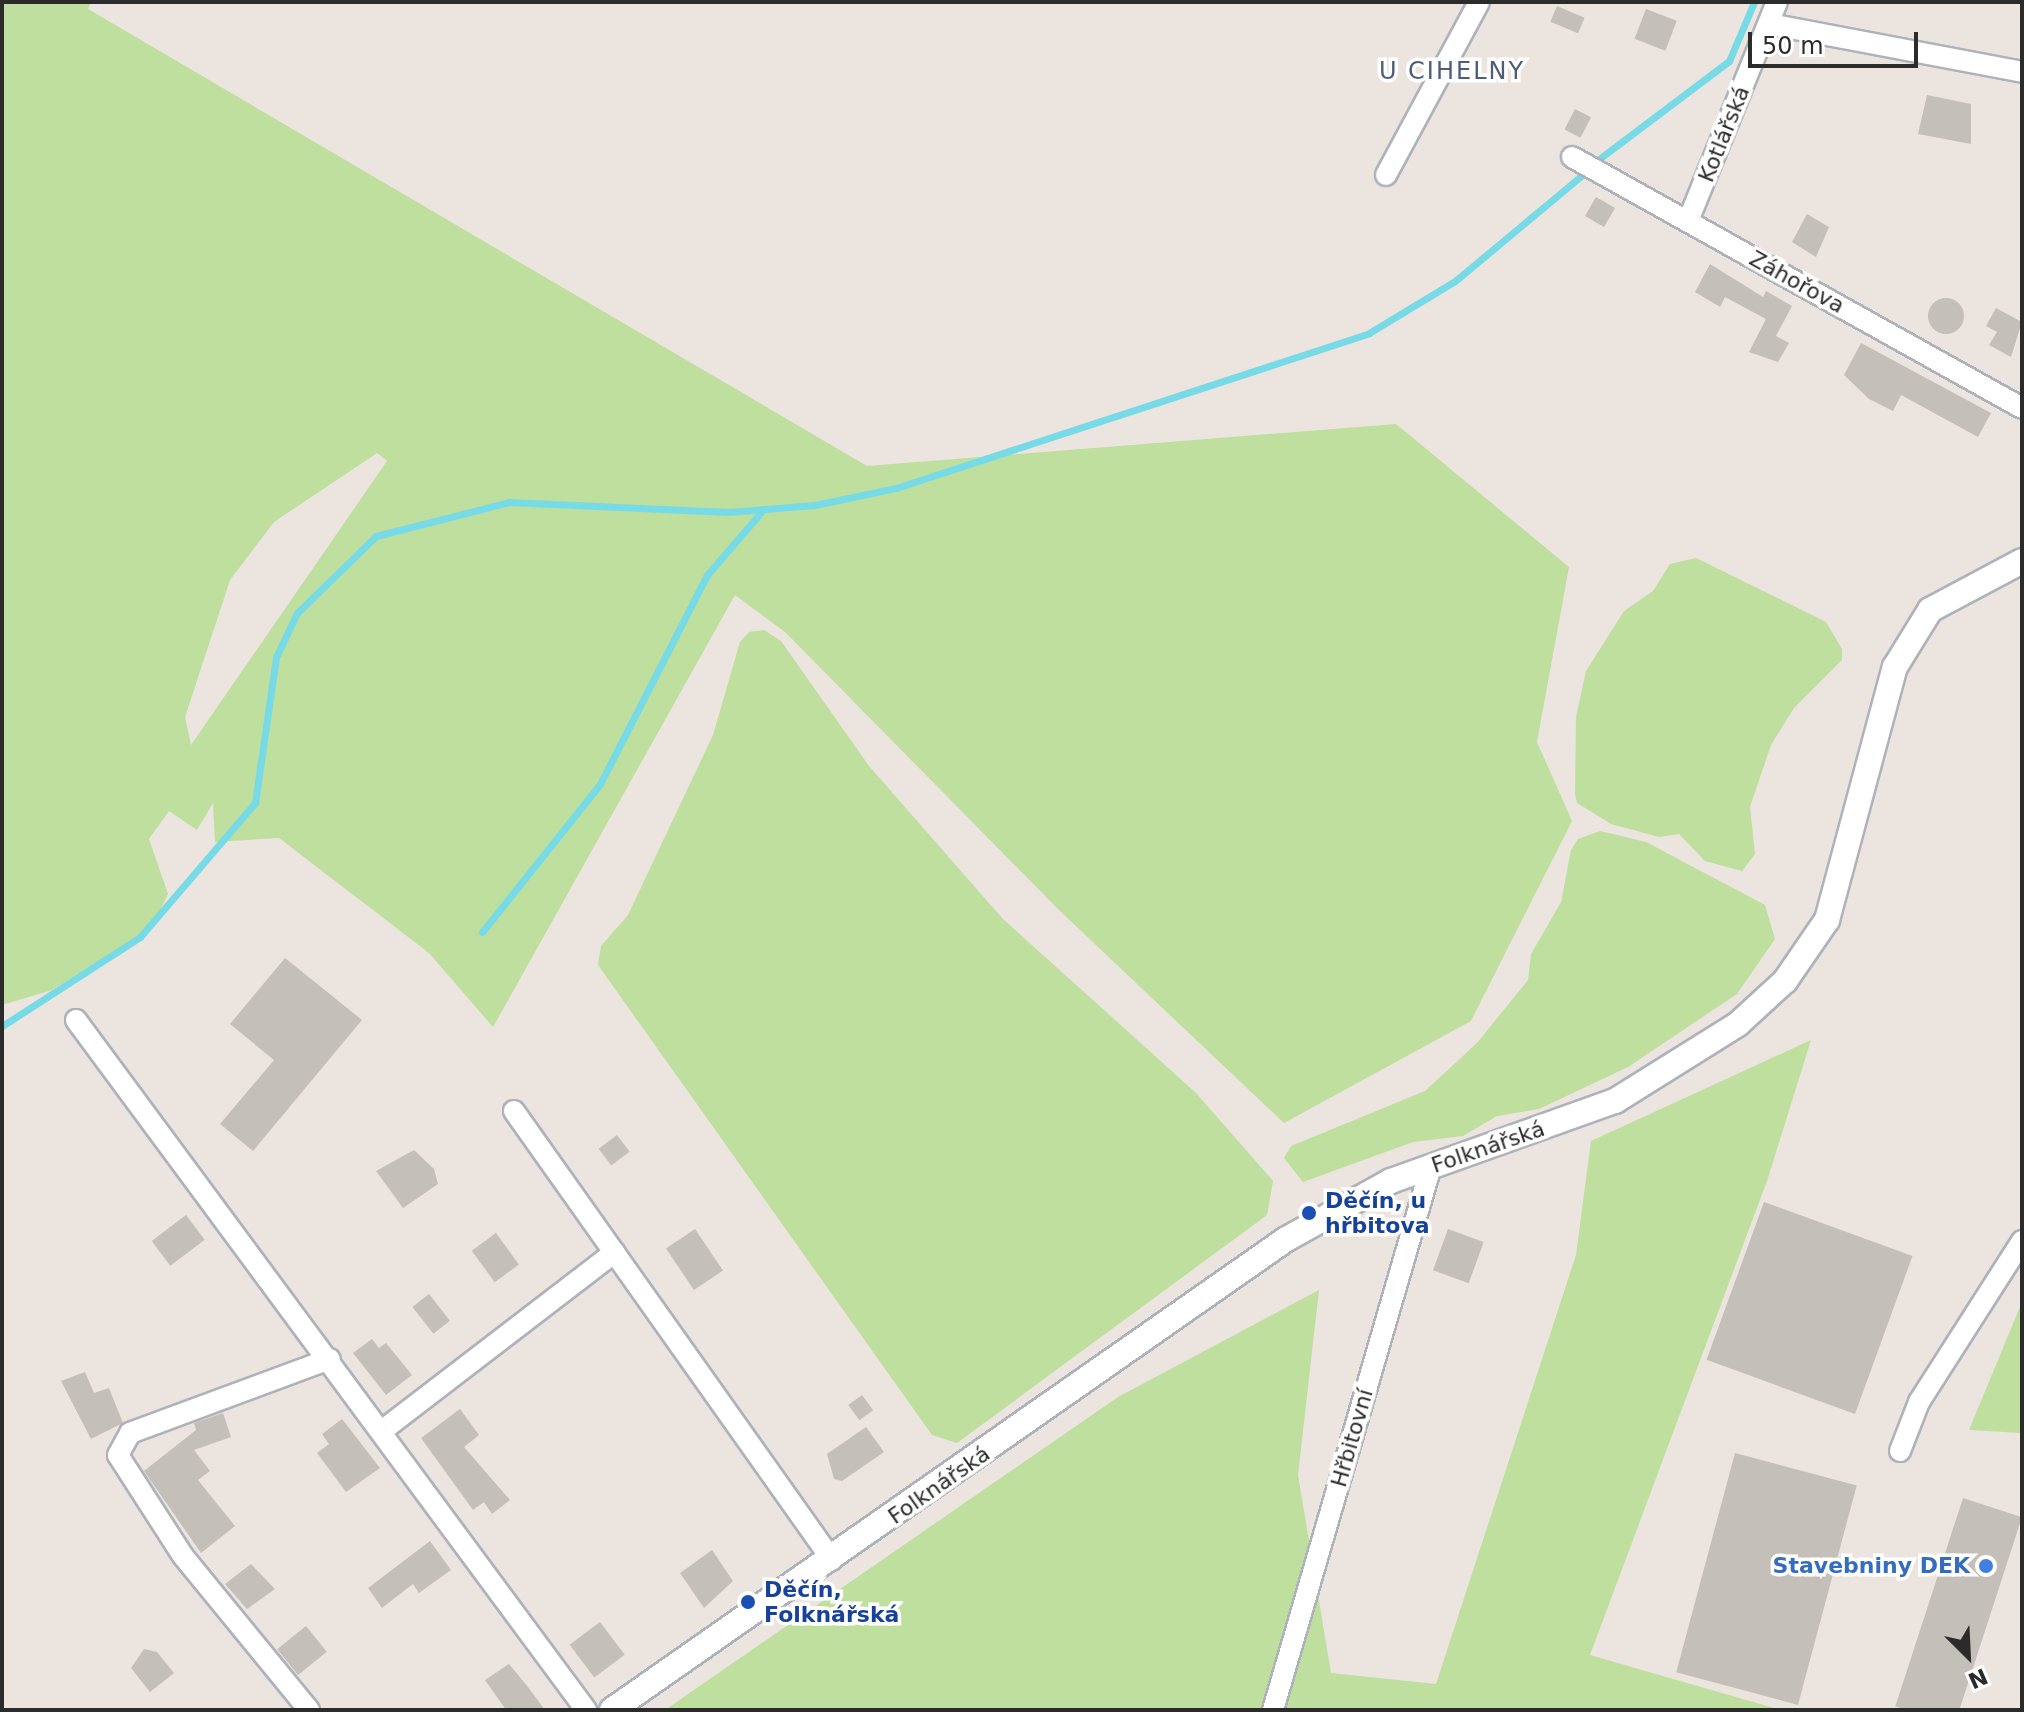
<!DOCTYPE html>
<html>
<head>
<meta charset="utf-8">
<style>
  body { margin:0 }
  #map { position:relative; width:2024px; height:1712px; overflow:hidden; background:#ece4de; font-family:"DejaVu Sans",sans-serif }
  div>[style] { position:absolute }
  .green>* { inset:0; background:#bedf9e }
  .stream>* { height:7px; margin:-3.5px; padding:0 3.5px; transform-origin:3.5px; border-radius:3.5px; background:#77dbe7 }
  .building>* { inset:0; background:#c5bfb9; transform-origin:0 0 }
  .round { border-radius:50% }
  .roads { filter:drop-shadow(2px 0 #aeb2bb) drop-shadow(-2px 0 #aeb2bb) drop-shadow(0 2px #aeb2bb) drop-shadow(0 -2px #aeb2bb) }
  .minor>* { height:20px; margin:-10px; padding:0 10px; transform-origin:10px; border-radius:10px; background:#fff }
  .tertiary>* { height:24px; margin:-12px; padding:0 12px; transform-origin:12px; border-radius:12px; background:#fff }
  .dots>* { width:22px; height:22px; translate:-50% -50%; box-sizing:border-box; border:4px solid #fff; border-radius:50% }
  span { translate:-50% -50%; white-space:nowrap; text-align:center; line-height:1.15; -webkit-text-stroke:7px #fff; paint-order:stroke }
  .street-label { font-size:22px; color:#2b2b2b }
  .transit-label { font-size:22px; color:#164399; font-weight:700 }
  .left { translate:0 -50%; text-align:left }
  .shop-label { font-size:22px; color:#366cbe; font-weight:700 }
  .right { translate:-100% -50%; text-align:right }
  .neighbourhood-label { font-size:24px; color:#4e5c79; letter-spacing:2px }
  .frame { position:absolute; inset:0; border:4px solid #2b2b2b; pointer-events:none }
  .north { position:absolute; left:1928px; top:1616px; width:80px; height:80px; -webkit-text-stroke:6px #fff; paint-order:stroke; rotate:156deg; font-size:22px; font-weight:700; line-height:32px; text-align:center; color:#2b2b2b }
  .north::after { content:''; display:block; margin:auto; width:28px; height:36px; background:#2b2b2b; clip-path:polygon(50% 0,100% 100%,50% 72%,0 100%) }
  .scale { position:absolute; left:1748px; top:32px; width:170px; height:36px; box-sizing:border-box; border:4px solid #2b2b2b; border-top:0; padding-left:10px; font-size:24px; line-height:28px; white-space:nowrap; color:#2b2b2b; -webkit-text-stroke:6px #fff; paint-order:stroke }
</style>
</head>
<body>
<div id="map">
  <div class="green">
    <i style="clip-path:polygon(evenodd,2px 2px,91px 2px,88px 9px,867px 466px,1396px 424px,1569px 567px,1537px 742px,1572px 821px,1471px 1021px,1284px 1123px,1060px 911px,785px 632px,735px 595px,493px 1027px,429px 953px,279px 838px,215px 842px,213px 803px,197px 830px,169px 811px,149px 839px,168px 894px,151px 929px,52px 990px,2px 1005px,2px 2px,377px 453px,387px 461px,191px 745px,185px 717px,230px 580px,274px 522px,377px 453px)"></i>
    <i style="clip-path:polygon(1696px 558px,1826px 622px,1842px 649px,1842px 660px,1794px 708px,1771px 745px,1750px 807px,1755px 854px,1742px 871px,1705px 861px,1679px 834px,1659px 837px,1611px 824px,1577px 803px,1575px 793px,1576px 717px,1586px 671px,1624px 611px,1653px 591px,1670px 564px)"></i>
    <i style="clip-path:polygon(764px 630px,781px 641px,869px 766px,1002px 918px,1196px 1093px,1273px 1181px,1267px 1215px,957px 1443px,932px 1435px,598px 965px,601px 946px,628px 915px,713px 735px,740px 642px,749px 632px)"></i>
    <i style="clip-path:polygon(1600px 831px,1646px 842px,1765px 905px,1775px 939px,1737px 994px,1628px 1067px,1539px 1109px,1497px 1116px,1463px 1136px,1413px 1142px,1303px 1182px,1284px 1158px,1291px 1146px,1425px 1091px,1477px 1043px,1528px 980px,1531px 954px,1561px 902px,1571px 850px,1578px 839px)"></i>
    <i style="clip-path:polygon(1811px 1040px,1767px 1181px,1590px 1655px,1781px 1710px,665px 1710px,1118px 1397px,1319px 1290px,1298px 1475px,1331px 1673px,1436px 1684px,1576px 1255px,1591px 1141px)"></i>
    <i style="clip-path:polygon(2022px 1302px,2022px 1433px,1969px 1430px)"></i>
  </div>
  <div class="stream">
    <i style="left:1595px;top:162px;width:168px;rotate:-37deg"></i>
    <i style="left:1729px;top:61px;width:64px;rotate:-67deg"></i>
    <i style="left:482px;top:932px;width:189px;rotate:-51.4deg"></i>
    <i style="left:600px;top:784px;width:235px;rotate:-62.9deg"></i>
    <i style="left:707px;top:575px;width:86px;rotate:-49.3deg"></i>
    <i style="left:2px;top:1026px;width:164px;rotate:-32.8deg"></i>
    <i style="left:140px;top:937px;width:177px;rotate:-49.4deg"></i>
    <i style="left:255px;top:803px;width:148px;rotate:-81.8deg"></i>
    <i style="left:276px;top:657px;width:49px;rotate:-64.5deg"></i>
    <i style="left:297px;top:613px;width:110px;rotate:-44.3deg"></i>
    <i style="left:376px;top:536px;width:137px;rotate:-14.3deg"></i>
    <i style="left:509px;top:502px;width:220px;rotate:2.6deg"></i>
    <i style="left:729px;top:512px;width:86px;rotate:-4.7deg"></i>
    <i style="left:815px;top:505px;width:83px;rotate:-11.9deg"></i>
    <i style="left:896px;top:488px;width:498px;rotate:-18.1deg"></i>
    <i style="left:1369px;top:333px;width:100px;rotate:-31.2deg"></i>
    <i style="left:1455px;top:281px;width:165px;rotate:-39.8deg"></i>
  </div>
  <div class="building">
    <i style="left:1557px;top:6px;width:30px;height:17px;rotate:23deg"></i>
    <i style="left:1646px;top:9px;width:33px;height:32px;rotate:21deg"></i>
    <i style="clip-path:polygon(1927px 95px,1971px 104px,1971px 144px,1918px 134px)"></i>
    <i style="left:1575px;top:109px;width:18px;height:23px;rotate:27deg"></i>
    <i style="left:1596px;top:197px;width:22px;height:22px;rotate:30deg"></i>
    <i style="clip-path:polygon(1807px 214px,1829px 227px,1816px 257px,1792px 242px)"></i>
    <i style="clip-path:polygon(1710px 264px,1763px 297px,1766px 291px,1792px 306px,1776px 336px,1789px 343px,1778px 362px,1749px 352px,1766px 319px,1725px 297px,1720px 307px,1695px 292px)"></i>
    <i class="round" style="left:1928px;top:298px;width:36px;height:36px"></i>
    <i style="clip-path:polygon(1996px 308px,2022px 322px,2011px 357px,1989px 345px,1997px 332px,1986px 326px)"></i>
    <i style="clip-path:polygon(1861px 343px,1991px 413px,1978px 437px,1901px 395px,1893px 411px,1869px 399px,1844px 375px)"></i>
    <i style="clip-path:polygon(285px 958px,362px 1020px,253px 1151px,220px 1124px,274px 1060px,230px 1024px)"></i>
    <i style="left:617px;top:1135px;width:21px;height:23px;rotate:53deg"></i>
    <i style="clip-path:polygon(414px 1150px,434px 1169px,438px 1184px,403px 1208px,376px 1171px)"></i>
    <i style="left:1764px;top:1202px;width:158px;height:168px;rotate:20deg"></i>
    <i style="left:186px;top:1215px;width:31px;height:43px;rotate:53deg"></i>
    <i style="left:695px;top:1229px;width:50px;height:35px;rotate:56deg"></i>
    <i style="left:1448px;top:1229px;width:38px;height:44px;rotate:20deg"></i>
    <i style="left:496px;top:1233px;width:39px;height:30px;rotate:54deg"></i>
    <i style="left:429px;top:1294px;width:34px;height:21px;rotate:52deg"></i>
    <i style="clip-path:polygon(372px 1339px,379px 1348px,386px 1343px,412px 1375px,386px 1395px,353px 1353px)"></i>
    <i style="clip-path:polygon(85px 1372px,94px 1393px,109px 1388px,123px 1423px,91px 1439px,61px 1381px)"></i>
    <i style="left:862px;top:1395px;width:19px;height:17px;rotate:54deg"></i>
    <i style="clip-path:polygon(460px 1409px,479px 1435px,464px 1447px,510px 1500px,492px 1514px,484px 1502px,473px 1510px,421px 1438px)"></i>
    <i style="clip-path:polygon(223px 1413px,231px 1437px,194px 1450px,210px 1471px,198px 1480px,235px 1526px,201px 1553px,144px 1471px,196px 1430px,194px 1423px)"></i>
    <i style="clip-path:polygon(342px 1419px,380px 1468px,346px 1492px,317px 1453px,329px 1444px,322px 1434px)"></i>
    <i style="clip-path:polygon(866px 1427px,884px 1452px,842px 1481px,834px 1479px,827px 1454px)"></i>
    <i style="left:1735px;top:1453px;width:126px;height:227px;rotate:15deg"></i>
    <i style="left:1963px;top:1498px;width:62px;height:219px;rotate:18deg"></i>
    <i style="clip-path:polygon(430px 1541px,451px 1570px,419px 1593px,413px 1584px,382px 1608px,368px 1588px)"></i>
    <i style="clip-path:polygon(712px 1550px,733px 1581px,704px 1608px,680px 1573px)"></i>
    <i style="clip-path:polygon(251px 1564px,275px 1589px,247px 1609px,225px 1584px)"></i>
    <i style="left:600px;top:1622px;width:41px;height:38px;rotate:53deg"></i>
    <i style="left:306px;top:1626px;width:33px;height:37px;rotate:51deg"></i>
    <i style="clip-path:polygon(144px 1649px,157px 1652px,174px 1673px,150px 1692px,131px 1668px)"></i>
    <i style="clip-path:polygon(509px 1664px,528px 1687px,545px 1710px,506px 1710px,485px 1680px)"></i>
  </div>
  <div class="roads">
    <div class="minor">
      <i style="left:1769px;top:24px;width:258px;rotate:10.7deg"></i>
      <i style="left:1572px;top:157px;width:515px;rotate:29.15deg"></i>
      <i style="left:1386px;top:175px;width:196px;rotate:-61.7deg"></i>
      <i style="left:1688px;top:221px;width:236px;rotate:-67.9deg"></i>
      <i style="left:76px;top:1020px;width:858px;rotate:53.53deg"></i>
      <i style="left:514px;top:1111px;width:550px;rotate:54.69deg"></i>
      <i style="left:383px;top:1430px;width:292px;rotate:-37.5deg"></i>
      <i style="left:1900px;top:1451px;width:53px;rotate:-68.8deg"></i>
      <i style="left:1919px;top:1402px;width:191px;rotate:-57.4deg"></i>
      <i style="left:309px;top:1710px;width:199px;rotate:-129.3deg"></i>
      <i style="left:183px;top:1556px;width:120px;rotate:-122.8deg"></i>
      <i style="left:118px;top:1455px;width:25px;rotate:-61deg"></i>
      <i style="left:130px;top:1433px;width:213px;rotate:-20.3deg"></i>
      <i style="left:1273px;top:1710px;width:566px;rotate:-73.8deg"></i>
    </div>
    <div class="tertiary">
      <i style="left:612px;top:1710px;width:821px;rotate:-34.93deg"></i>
      <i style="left:1285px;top:1240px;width:121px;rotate:-29.1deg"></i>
      <i style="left:1391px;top:1181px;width:238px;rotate:-19.7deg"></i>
      <i style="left:1615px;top:1101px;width:145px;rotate:-32deg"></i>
      <i style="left:1738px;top:1024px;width:64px;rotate:-42.5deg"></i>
      <i style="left:1785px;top:981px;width:74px;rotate:-55.5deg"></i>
      <i style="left:1827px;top:920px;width:262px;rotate:-75deg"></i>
      <i style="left:1895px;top:667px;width:67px;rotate:-58.4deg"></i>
      <i style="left:1930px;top:610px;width:104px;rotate:-28deg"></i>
    </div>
  </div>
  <div class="dots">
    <i style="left:1309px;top:1213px;background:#1a4fb4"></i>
    <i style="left:1986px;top:1566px;background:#3f7fe0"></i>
    <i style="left:748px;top:1602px;background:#1a4fb4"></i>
  </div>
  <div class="street-label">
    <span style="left:1724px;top:134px;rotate:-68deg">Kotlářská</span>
    <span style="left:1797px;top:282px;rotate:29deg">Záhořova</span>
    <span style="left:1488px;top:1147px;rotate:-19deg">Folknářská</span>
    <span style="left:1352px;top:1438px;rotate:-74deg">Hřbitovní</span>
    <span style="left:939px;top:1485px;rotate:-35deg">Folknářská</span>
  </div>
  <div class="transit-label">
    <span class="left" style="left:1325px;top:1213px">Děčín, u<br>hřbitova</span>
    <span class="left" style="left:764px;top:1602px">Děčín,<br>Folknářská</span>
  </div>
  <div class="shop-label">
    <span class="right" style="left:1970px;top:1566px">Stavebniny DEK</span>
  </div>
  <div class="neighbourhood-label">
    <span style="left:1452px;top:72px">U CIHELNY</span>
  </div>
  <div class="frame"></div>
  <div class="north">N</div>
  <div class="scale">50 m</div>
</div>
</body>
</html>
